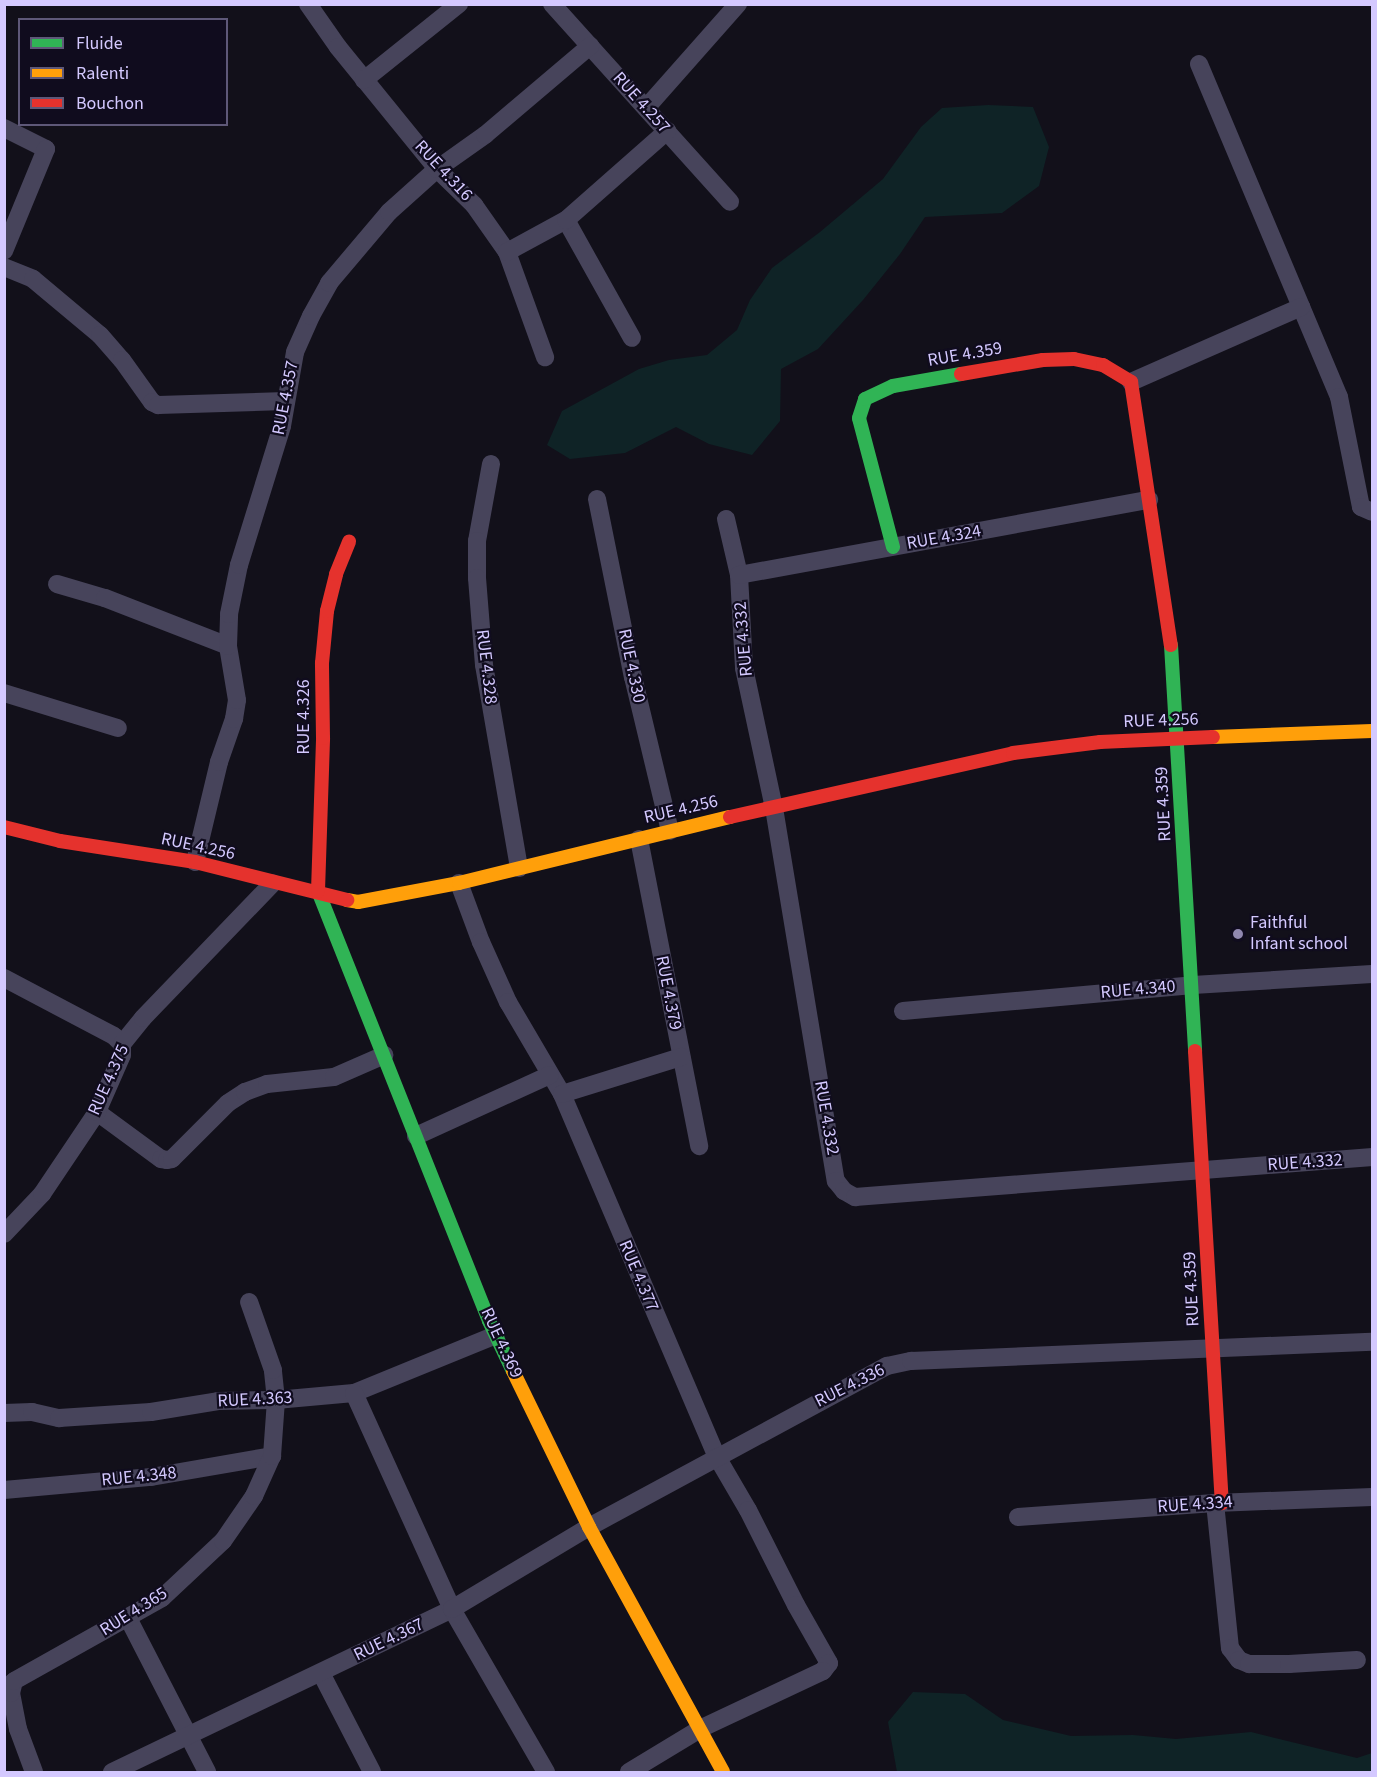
<!DOCTYPE html>
<html>
<head>
<meta charset="utf-8">
<style>
  body { margin:0 }
  #map { position:relative; width:1377px; height:1777px; overflow:hidden; background:#12101a; font-family:"Source Sans 3",sans-serif }
  div>[style] { position:absolute }
  .green>* { inset:0; background:#0f2326 }
  .street>* { height:18px; margin:-9px; padding:0 9px; transform-origin:9px; border-radius:9px; background:#47445b }
  .fast>* { height:14px; margin:-7px; padding:0 7px; transform-origin:7px; border-radius:7px; background:#30b455 }
  .slow>* { height:14px; margin:-7px; padding:0 7px; transform-origin:7px; border-radius:7px; background:#ff9f0a }
  .jam>* { height:14px; margin:-7px; padding:0 7px; transform-origin:7px; border-radius:7px; background:#e5322d }
  .dots>* { width:16px; height:16px; translate:-50% -50%; box-sizing:border-box; border:3px solid #100c1e; border-radius:50% }
  span { translate:-50% -50%; white-space:nowrap; text-align:center; line-height:1.15; -webkit-text-stroke:4.5px #100c1e; paint-order:stroke }
  .street-label { font-size:18px; color:#d4c9ff }
  .poi-label { font-size:18px; color:#d4c9ff }
  .left { translate:0 -50%; text-align:left }
  .frame { position:absolute; inset:0; border:6px solid #d4c9ff; pointer-events:none }
  .legend { position:absolute; left:18px; top:18px; width:210px; height:108px; box-sizing:border-box; background:#100c1e; border:2px solid #5e5878; margin:0; padding:8px 10px; list-style:none; font-size:18px; color:#d4c9ff }
  .legend li { display:flex; align-items:center; gap:12px; height:30px }
  .legend b { width:30px; border:2px solid #5e5878 }
</style>
</head>
<body>
<div id="map">
  <div class="green">
    <i style="clip-path:polygon(988px 105px,1033px 107px,1049px 147px,1039px 186px,1002px 213px,925px 217px,900px 254px,863px 300px,818px 349px,781px 369px,780px 421px,752px 455px,709px 444px,676px 427px,625px 453px,570px 459px,547px 445px,562px 411px,639px 369px,669px 360px,707px 355px,737px 330px,750px 300px,772px 268px,820px 232px,883px 179px,921px 127px,942px 108px)"></i>
    <i style="clip-path:polygon(913px 1692px,965px 1694px,1003px 1720px,1071px 1736px,1133px 1735px,1176px 1739px,1251px 1732px,1357px 1758px,1372px 1753px,1372px 1772px,897px 1772px,888px 1722px)"></i>
  </div>
  <div class="street">
    <i style="left:308px;top:4px;width:52px;rotate:55.1deg"></i>
    <i style="left:338px;top:47px;width:157px;rotate:50.9deg"></i>
    <i style="left:437px;top:169px;width:52px;rotate:44.2deg"></i>
    <i style="left:474px;top:205px;width:57px;rotate:54.9deg"></i>
    <i style="left:507px;top:252px;width:112px;rotate:70.1deg"></i>
    <i style="left:552px;top:4px;width:266px;rotate:48deg"></i>
    <i style="left:1199px;top:64px;width:361px;rotate:67.2deg"></i>
    <i style="left:1339px;top:397px;width:112px;rotate:78.7deg"></i>
    <i style="left:1361px;top:507px;width:12px;rotate:24deg"></i>
    <i style="left:364px;top:80px;width:122px;rotate:-38.7deg"></i>
    <i style="left:646px;top:108px;width:139px;rotate:-48.5deg"></i>
    <i style="left:4px;top:128px;width:47px;rotate:26.6deg"></i>
    <i style="left:46px;top:149px;width:110px;rotate:112.4deg"></i>
    <i style="left:566px;top:220px;width:135px;rotate:60.8deg"></i>
    <i style="left:507px;top:252px;width:67px;rotate:-28.5deg"></i>
    <i style="left:566px;top:220px;width:135px;rotate:-41.4deg"></i>
    <i style="left:4px;top:267px;width:31px;rotate:22deg"></i>
    <i style="left:33px;top:279px;width:87px;rotate:39.9deg"></i>
    <i style="left:100px;top:335px;width:33px;rotate:49deg"></i>
    <i style="left:122px;top:360px;width:52px;rotate:54.5deg"></i>
    <i style="left:152px;top:402px;width:7px;rotate:27deg"></i>
    <i style="left:158px;top:405px;width:128px;rotate:-1.8deg"></i>
    <i style="left:1131px;top:382px;width:186px;rotate:-23.8deg"></i>
    <i style="left:491px;top:464px;width:78px;rotate:100.3deg"></i>
    <i style="left:477px;top:541px;width:37px;rotate:90deg"></i>
    <i style="left:477px;top:578px;width:87px;rotate:85.4deg"></i>
    <i style="left:484px;top:665px;width:206px;rotate:80.2deg"></i>
    <i style="left:597px;top:499px;width:182px;rotate:78.6deg"></i>
    <i style="left:633px;top:677px;width:158px;rotate:76.5deg"></i>
    <i style="left:726px;top:519px;width:57px;rotate:76.9deg"></i>
    <i style="left:739px;top:575px;width:93px;rotate:86.9deg"></i>
    <i style="left:744px;top:668px;width:143px;rotate:77.9deg"></i>
    <i style="left:774px;top:808px;width:378px;rotate:80.6deg"></i>
    <i style="left:836px;top:1181px;width:13px;rotate:51deg"></i>
    <i style="left:844px;top:1191px;width:13px;rotate:29deg"></i>
    <i style="left:855px;top:1197px;width:519px;rotate:-4.42deg"></i>
    <i style="left:739px;top:575px;width:417px;rotate:-10.4deg"></i>
    <i style="left:57px;top:584px;width:50px;rotate:16.3deg"></i>
    <i style="left:105px;top:598px;width:132px;rotate:21.3deg"></i>
    <i style="left:4px;top:693px;width:119px;rotate:17.1deg"></i>
    <i style="left:639px;top:839px;width:313px;rotate:78.9deg"></i>
    <i style="left:195px;top:862px;width:103px;rotate:-76.5deg"></i>
    <i style="left:219px;top:762px;width:46px;rotate:-70.8deg"></i>
    <i style="left:234px;top:719px;width:19px;rotate:-81deg"></i>
    <i style="left:237px;top:700px;width:55px;rotate:-99.5deg"></i>
    <i style="left:228px;top:646px;width:32px;rotate:-88deg"></i>
    <i style="left:229px;top:614px;width:50px;rotate:-78.5deg"></i>
    <i style="left:239px;top:565px;width:145px;rotate:-72.8deg"></i>
    <i style="left:282px;top:426px;width:75px;rotate:-80deg"></i>
    <i style="left:295px;top:352px;width:39px;rotate:-66deg"></i>
    <i style="left:311px;top:316px;width:38px;rotate:-61deg"></i>
    <i style="left:329px;top:283px;width:93px;rotate:-49.8deg"></i>
    <i style="left:389px;top:212px;width:64px;rotate:-41.9deg"></i>
    <i style="left:437px;top:169px;width:59px;rotate:-35.3deg"></i>
    <i style="left:485px;top:135px;width:138px;rotate:-40.3deg"></i>
    <i style="left:459px;top:883px;width:63px;rotate:69.6deg"></i>
    <i style="left:481px;top:942px;width:66px;rotate:65.8deg"></i>
    <i style="left:508px;top:1002px;width:107px;rotate:59.6deg"></i>
    <i style="left:562px;top:1094px;width:395px;rotate:66.9deg"></i>
    <i style="left:717px;top:1457px;width:61px;rotate:59.7deg"></i>
    <i style="left:748px;top:1510px;width:106px;rotate:63.2deg"></i>
    <i style="left:796px;top:1605px;width:67px;rotate:60.4deg"></i>
    <i style="left:829px;top:1663px;width:10px;rotate:127deg"></i>
    <i style="left:823px;top:1671px;width:136px;rotate:154.8deg"></i>
    <i style="left:700px;top:1729px;width:83px;rotate:148.8deg"></i>
    <i style="left:4px;top:978px;width:124px;rotate:27.8deg"></i>
    <i style="left:114px;top:1036px;width:11px;rotate:45deg"></i>
    <i style="left:903px;top:1011px;width:291px;rotate:-5.1deg"></i>
    <i style="left:1193px;top:985px;width:179px;rotate:-3.5deg"></i>
    <i style="left:562px;top:1094px;width:125px;rotate:-17.3deg"></i>
    <i style="left:97px;top:1112px;width:79px;rotate:36.3deg"></i>
    <i style="left:161px;top:1159px;width:6px;rotate:9deg"></i>
    <i style="left:167px;top:1160px;width:5px;rotate:-11deg"></i>
    <i style="left:172px;top:1159px;width:79px;rotate:-45deg"></i>
    <i style="left:228px;top:1103px;width:20px;rotate:-33deg"></i>
    <i style="left:245px;top:1092px;width:23px;rotate:-20deg"></i>
    <i style="left:267px;top:1084px;width:67px;rotate:-6deg"></i>
    <i style="left:334px;top:1077px;width:55px;rotate:-23.7deg"></i>
    <i style="left:416px;top:1136px;width:147px;rotate:-24.5deg"></i>
    <i style="left:4px;top:1234px;width:55px;rotate:-46.5deg"></i>
    <i style="left:42px;top:1194px;width:99px;rotate:-56.1deg"></i>
    <i style="left:97px;top:1112px;width:62px;rotate:-66.3deg"></i>
    <i style="left:122px;top:1055px;width:11px;rotate:-90deg"></i>
    <i style="left:122px;top:1044px;width:33px;rotate:-51deg"></i>
    <i style="left:143px;top:1018px;width:187px;rotate:-46.1deg"></i>
    <i style="left:4px;top:1413px;width:28px;rotate:-2deg"></i>
    <i style="left:32px;top:1412px;width:28px;rotate:13deg"></i>
    <i style="left:59px;top:1418px;width:92px;rotate:-3.7deg"></i>
    <i style="left:151px;top:1412px;width:68px;rotate:-9.3deg"></i>
    <i style="left:218px;top:1401px;width:58px;rotate:-1deg"></i>
    <i style="left:276px;top:1400px;width:78px;rotate:-5.1deg"></i>
    <i style="left:354px;top:1393px;width:153px;rotate:-22.2deg"></i>
    <i style="left:4px;top:1490px;width:148px;rotate:-5.1deg"></i>
    <i style="left:151px;top:1477px;width:123px;rotate:-9.8deg"></i>
    <i style="left:1215px;top:1503px;width:146px;rotate:84.1deg"></i>
    <i style="left:1230px;top:1648px;width:15px;rotate:53deg"></i>
    <i style="left:1239px;top:1660px;width:11px;rotate:22deg"></i>
    <i style="left:1249px;top:1664px;width:40px"></i>
    <i style="left:1289px;top:1664px;width:68px;rotate:-3.4deg"></i>
    <i style="left:1018px;top:1517px;width:197px;rotate:-4.1deg"></i>
    <i style="left:1215px;top:1503px;width:157px;rotate:-2.2deg"></i>
    <i style="left:128px;top:1618px;width:173px;rotate:62.8deg"></i>
    <i style="left:321px;top:1673px;width:111px;rotate:62.7deg"></i>
    <i style="left:34px;top:1772px;width:46px;rotate:-110.4deg"></i>
    <i style="left:18px;top:1729px;width:37px;rotate:-101deg"></i>
    <i style="left:11px;top:1693px;width:12px;rotate:-76deg"></i>
    <i style="left:14px;top:1681px;width:170px;rotate:-29.3deg"></i>
    <i style="left:162px;top:1598px;width:83px;rotate:-43.1deg"></i>
    <i style="left:223px;top:1541px;width:55px;rotate:-55.4deg"></i>
    <i style="left:254px;top:1496px;width:44px;rotate:-65.8deg"></i>
    <i style="left:272px;top:1456px;width:56px;rotate:-85.9deg"></i>
    <i style="left:276px;top:1400px;width:30px;rotate:-96deg"></i>
    <i style="left:273px;top:1370px;width:72px;rotate:-109.4deg"></i>
    <i style="left:112px;top:1772px;width:377px;rotate:-25.6deg"></i>
    <i style="left:452px;top:1609px;width:237px;rotate:-114.4deg"></i>
    <i style="left:546px;top:1772px;width:188px;rotate:-120deg"></i>
    <i style="left:452px;top:1609px;width:160px;rotate:-30.9deg"></i>
    <i style="left:589px;top:1527px;width:339px;rotate:-28.4deg"></i>
    <i style="left:887px;top:1366px;width:25px;rotate:-12deg"></i>
    <i style="left:911px;top:1361px;width:461px;rotate:-2.4deg"></i>
  </div>
  <div class="fast">
    <i style="left:893px;top:547px;width:133px;rotate:-104.8deg"></i>
    <i style="left:859px;top:418px;width:20px;rotate:-72deg"></i>
    <i style="left:865px;top:399px;width:31px;rotate:-25deg"></i>
    <i style="left:893px;top:386px;width:69px;rotate:-10deg"></i>
    <i style="left:1171px;top:645px;width:407px;rotate:86.6deg"></i>
    <i style="left:318px;top:891px;width:463px;rotate:68.3deg"></i>
    <i style="left:489px;top:1321px;width:55px;rotate:64.4deg"></i>
  </div>
  <div class="slow">
    <i style="left:1213px;top:737px;width:159px;rotate:-2.2deg"></i>
    <i style="left:347px;top:900px;width:11px;rotate:10deg"></i>
    <i style="left:358px;top:902px;width:103px;rotate:-10.7deg"></i>
    <i style="left:459px;top:883px;width:279px;rotate:-13.7deg"></i>
    <i style="left:513px;top:1371px;width:174px;rotate:64deg"></i>
    <i style="left:589px;top:1527px;width:279px;rotate:61.3deg"></i>
  </div>
  <div class="jam">
    <i style="left:961px;top:374px;width:83px;rotate:-9.7deg"></i>
    <i style="left:1043px;top:360px;width:31px;rotate:-2deg"></i>
    <i style="left:1074px;top:359px;width:30px;rotate:12deg"></i>
    <i style="left:1103px;top:365px;width:33px;rotate:31deg"></i>
    <i style="left:1131px;top:382px;width:266px;rotate:81.4deg"></i>
    <i style="left:730px;top:817px;width:290px;rotate:-12.7deg"></i>
    <i style="left:1013px;top:753px;width:88px;rotate:-7.2deg"></i>
    <i style="left:1100px;top:742px;width:113px;rotate:-2.5deg"></i>
    <i style="left:4px;top:827px;width:58px;rotate:14deg"></i>
    <i style="left:60px;top:841px;width:137px;rotate:8.8deg"></i>
    <i style="left:195px;top:862px;width:157px;rotate:14deg"></i>
    <i style="left:318px;top:891px;width:153px;rotate:-88.1deg"></i>
    <i style="left:323px;top:738px;width:75px;rotate:-90.8deg"></i>
    <i style="left:322px;top:663px;width:52px;rotate:-84.5deg"></i>
    <i style="left:327px;top:611px;width:38px;rotate:-76deg"></i>
    <i style="left:336px;top:574px;width:35px;rotate:-68deg"></i>
    <i style="left:1195px;top:1051px;width:453px;rotate:86.6deg"></i>
  </div>
  <div class="dots">
    <i style="left:1238px;top:934px;background:#9088af"></i>
  </div>
  <div class="street-label">
    <span style="left:641px;top:103px;rotate:48deg">RUE 4.257</span>
    <span style="left:443px;top:171px;rotate:47deg">RUE 4.316</span>
    <span style="left:965px;top:355px;rotate:-10deg">RUE 4.359</span>
    <span style="left:286px;top:398px;rotate:-79deg">RUE 4.357</span>
    <span style="left:944px;top:538px;rotate:-10deg">RUE 4.324</span>
    <span style="left:744px;top:639px;rotate:-95deg">RUE 4.332</span>
    <span style="left:631px;top:666px;rotate:78deg">RUE 4.330</span>
    <span style="left:486px;top:667px;rotate:83deg">RUE 4.328</span>
    <span style="left:304px;top:717px;rotate:-90deg">RUE 4.326</span>
    <span style="left:1161px;top:721px;rotate:-2deg">RUE 4.256</span>
    <span style="left:1164px;top:804px;rotate:-93deg">RUE 4.359</span>
    <span style="left:681px;top:810px;rotate:-13deg">RUE 4.256</span>
    <span style="left:198px;top:847px;rotate:12deg">RUE 4.256</span>
    <span style="left:1138px;top:990px;rotate:-5deg">RUE 4.340</span>
    <span style="left:668px;top:993px;rotate:79deg">RUE 4.379</span>
    <span style="left:109px;top:1080px;rotate:-66deg">RUE 4.375</span>
    <span style="left:826px;top:1118px;rotate:80deg">RUE 4.332</span>
    <span style="left:1305px;top:1163px;rotate:-4deg">RUE 4.332</span>
    <span style="left:638px;top:1276px;rotate:67deg">RUE 4.377</span>
    <span style="left:1192px;top:1289px;rotate:-93deg">RUE 4.359</span>
    <span style="left:501px;top:1343px;rotate:65deg">RUE 4.369</span>
    <span style="left:850px;top:1386px;rotate:-27deg">RUE 4.336</span>
    <span style="left:255px;top:1400px;rotate:-3deg">RUE 4.363</span>
    <span style="left:139px;top:1477px;rotate:-6deg">RUE 4.348</span>
    <span style="left:1195px;top:1505px;rotate:-4deg">RUE 4.334</span>
    <span style="left:134px;top:1612px;rotate:-32deg">RUE 4.365</span>
    <span style="left:389px;top:1640px;rotate:-26deg">RUE 4.367</span>
  </div>
  <div class="poi-label">
    <span class="left" style="left:1250px;top:934px">Faithful<br>Infant school</span>
  </div>
  <div class="frame"></div>
  <ul class="legend">
  <li><b style="height:8px;background:#30b455"></b>Fluide</li>
  <li><b style="height:8px;background:#ff9f0a"></b>Ralenti</li>
  <li><b style="height:8px;background:#e5322d"></b>Bouchon</li>
  </ul>
</div>
</body>
</html>
